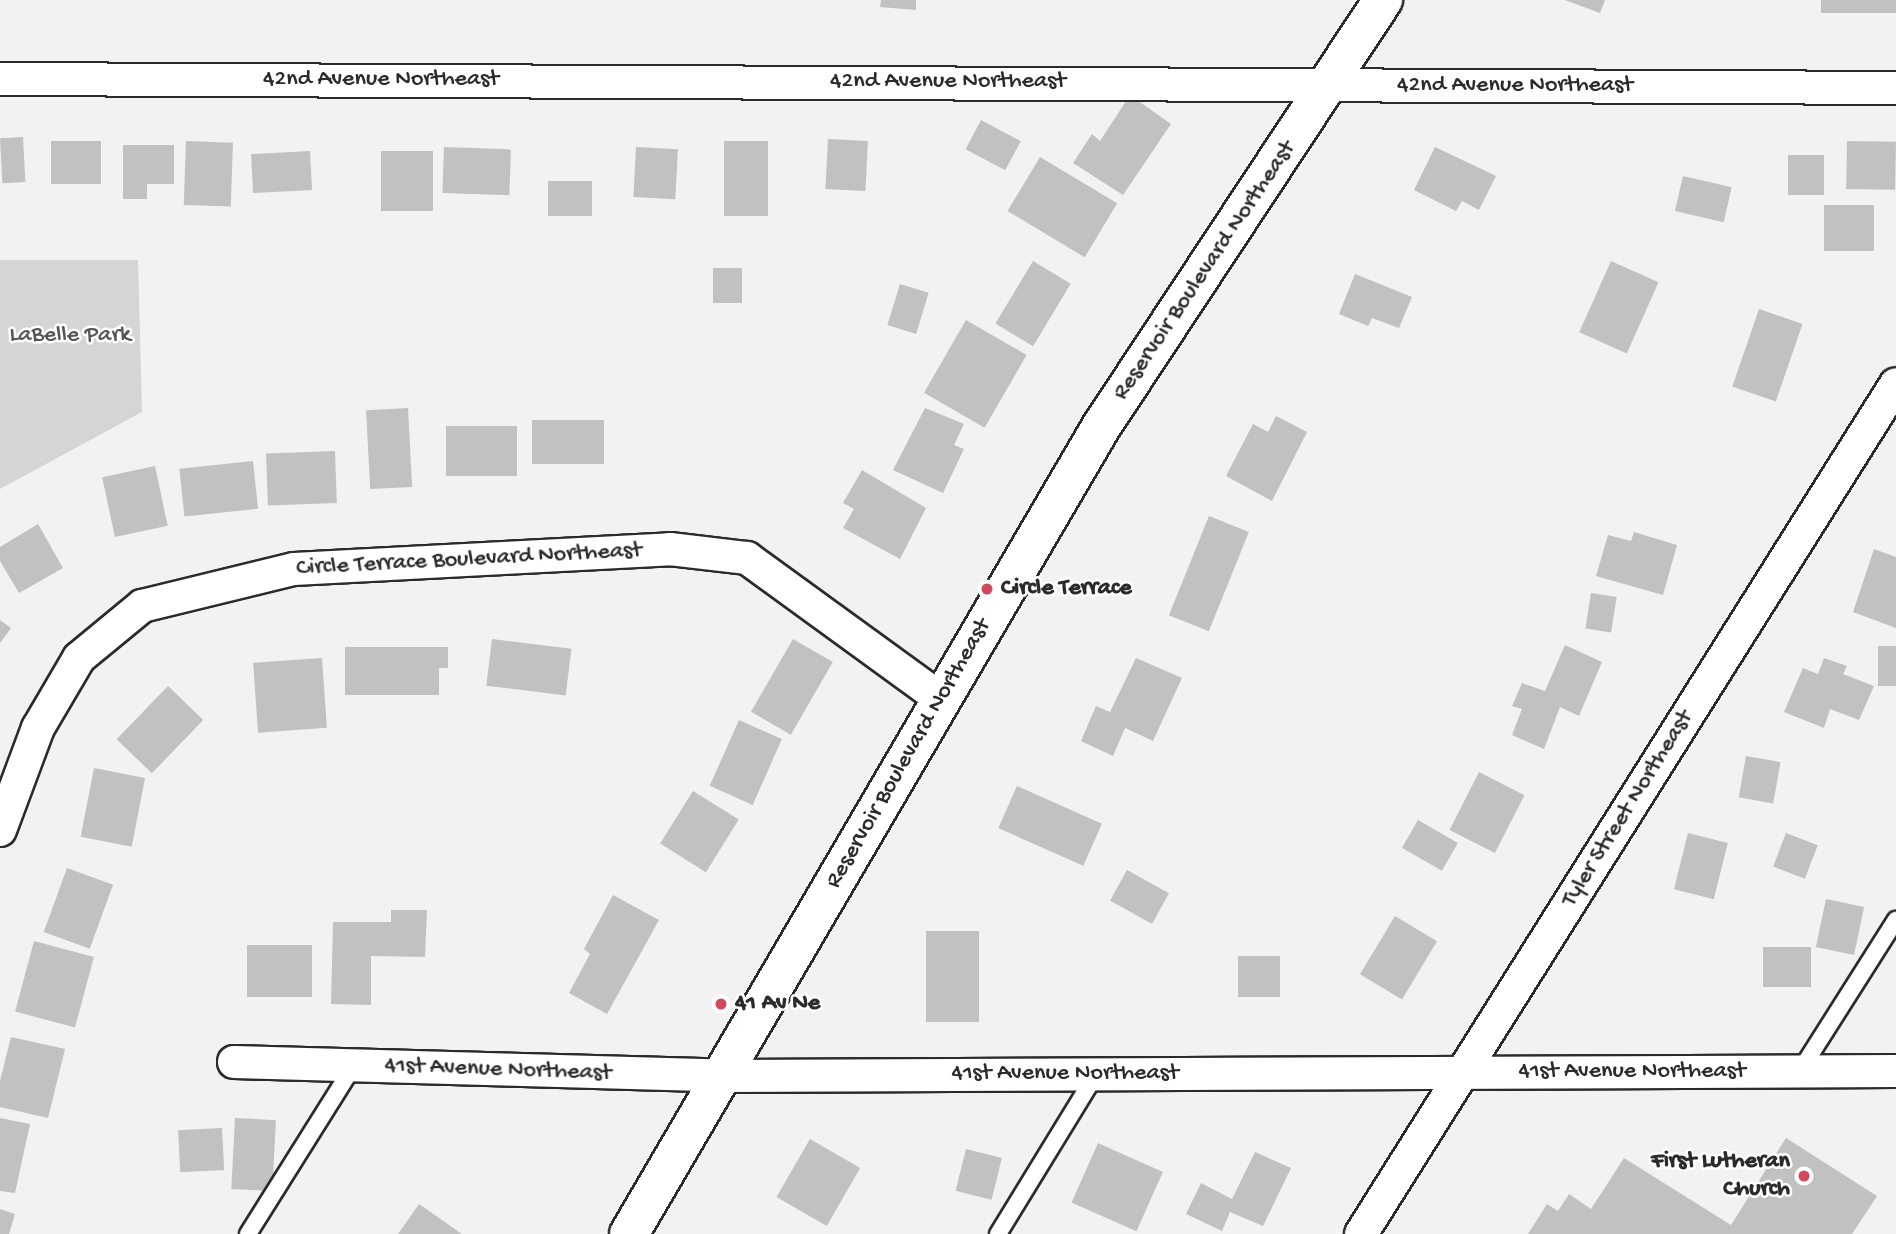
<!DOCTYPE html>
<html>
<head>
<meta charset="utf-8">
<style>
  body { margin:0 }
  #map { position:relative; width:1896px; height:1234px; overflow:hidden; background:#f2f2f2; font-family:"Gochi Hand",sans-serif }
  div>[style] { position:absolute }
  .green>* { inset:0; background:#d5d5d5 }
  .building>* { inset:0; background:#c1c1c1; transform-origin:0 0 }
  .roads { filter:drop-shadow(2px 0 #2b2b2b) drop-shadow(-2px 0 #2b2b2b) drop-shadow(0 2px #2b2b2b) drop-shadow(0 -2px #2b2b2b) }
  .service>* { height:16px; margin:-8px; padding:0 8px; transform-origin:8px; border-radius:8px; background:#fff }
  .minor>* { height:32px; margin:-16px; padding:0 16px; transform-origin:16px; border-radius:16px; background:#fff }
  .tertiary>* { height:38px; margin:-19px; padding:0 19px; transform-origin:19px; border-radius:19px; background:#fff }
  .dots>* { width:19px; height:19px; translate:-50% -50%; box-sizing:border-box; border:4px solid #fff; border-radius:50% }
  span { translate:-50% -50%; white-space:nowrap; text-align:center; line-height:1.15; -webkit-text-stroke:5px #fff; paint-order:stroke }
  .street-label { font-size:24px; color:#2b2b2b }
  .park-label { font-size:24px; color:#565656 }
  .poi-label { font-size:24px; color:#2b2b2b; font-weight:700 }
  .left { translate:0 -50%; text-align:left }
  .right { translate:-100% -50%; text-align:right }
</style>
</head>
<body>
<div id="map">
  <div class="green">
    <i style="clip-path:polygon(0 260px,138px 260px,142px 412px,0 489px)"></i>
  </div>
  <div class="building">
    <i style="clip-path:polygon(881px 0,916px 0,916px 10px,880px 7px)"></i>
    <i style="clip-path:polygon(1565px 0,1605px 0,1600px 13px)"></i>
    <i style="left:1821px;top:0;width:75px;height:13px"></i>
    <i style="clip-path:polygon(1130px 95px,1171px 124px,1123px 195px,1073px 163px,1092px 134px,1100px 141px)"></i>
    <i style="left:981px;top:120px;width:45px;height:33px;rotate:28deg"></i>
    <i style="left:23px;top:137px;width:45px;height:23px;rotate:87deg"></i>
    <i style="left:828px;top:139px;width:40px;height:50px;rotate:3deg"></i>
    <i style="left:51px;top:141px;width:50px;height:43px"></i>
    <i style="left:186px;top:141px;width:47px;height:64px;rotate:2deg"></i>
    <i style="left:724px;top:141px;width:44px;height:75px"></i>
    <i style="left:1847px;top:141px;width:49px;height:48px;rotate:1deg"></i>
    <i style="clip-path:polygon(123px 145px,174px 145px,174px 184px,147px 184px,147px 199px,123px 199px)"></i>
    <i style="left:444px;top:147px;width:67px;height:46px;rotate:2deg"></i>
    <i style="left:636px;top:147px;width:42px;height:50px;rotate:3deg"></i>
    <i style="clip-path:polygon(1435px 147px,1496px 176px,1479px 210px,1462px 201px,1456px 211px,1414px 190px)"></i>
    <i style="left:310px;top:151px;width:39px;height:59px;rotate:87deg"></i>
    <i style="left:381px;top:151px;width:52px;height:60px"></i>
    <i style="left:1788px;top:155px;width:36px;height:40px"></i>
    <i style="left:1040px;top:157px;width:90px;height:63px;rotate:31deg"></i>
    <i style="left:1683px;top:176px;width:50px;height:36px;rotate:13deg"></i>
    <i style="left:548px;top:181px;width:44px;height:35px"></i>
    <i style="left:1824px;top:205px;width:50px;height:46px"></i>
    <i style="left:1033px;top:261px;width:44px;height:73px;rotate:31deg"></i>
    <i style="left:1611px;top:261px;width:52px;height:78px;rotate:24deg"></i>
    <i style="left:713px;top:268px;width:29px;height:35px"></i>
    <i style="clip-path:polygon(1355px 274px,1412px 297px,1399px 328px,1372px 318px,1368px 326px,1339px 314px)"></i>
    <i style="left:900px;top:284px;width:30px;height:43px;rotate:17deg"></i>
    <i style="left:1759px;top:309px;width:46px;height:82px;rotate:19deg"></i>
    <i style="left:966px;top:320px;width:70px;height:84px;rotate:30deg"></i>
    <i style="left:408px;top:408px;width:79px;height:42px;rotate:87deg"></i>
    <i style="clip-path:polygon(925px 408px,964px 424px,954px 445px,964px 449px,943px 493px,893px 470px)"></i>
    <i style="clip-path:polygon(1276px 416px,1307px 432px,1272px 501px,1226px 476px,1253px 424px,1268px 432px)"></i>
    <i style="left:532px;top:420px;width:72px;height:44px"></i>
    <i style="left:446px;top:426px;width:71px;height:50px"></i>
    <i style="left:335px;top:451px;width:52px;height:69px;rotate:88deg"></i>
    <i style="left:253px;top:461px;width:48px;height:74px;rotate:84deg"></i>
    <i style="left:155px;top:466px;width:61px;height:54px;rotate:78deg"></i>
    <i style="clip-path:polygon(862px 470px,926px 508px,900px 559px,843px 528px,854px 509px,843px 503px)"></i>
    <i style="left:1209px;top:516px;width:43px;height:107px;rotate:22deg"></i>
    <i style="clip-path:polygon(38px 524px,63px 568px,19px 593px,0 561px,0 547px)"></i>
    <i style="clip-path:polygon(1634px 532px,1677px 545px,1663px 595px,1596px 576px,1608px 535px,1631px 541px)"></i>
    <i style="clip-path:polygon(1874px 549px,1896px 557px,1896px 628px,1853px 612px)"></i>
    <i style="left:1591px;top:593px;width:26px;height:36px;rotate:9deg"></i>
    <i style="clip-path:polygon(0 620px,11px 628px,0 643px)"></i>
    <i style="left:492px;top:639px;width:80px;height:47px;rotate:7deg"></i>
    <i style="left:793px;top:639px;width:46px;height:84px;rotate:30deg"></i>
    <i style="clip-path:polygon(1565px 645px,1602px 662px,1579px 716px,1560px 707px,1544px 749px,1512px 735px,1522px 709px,1512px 706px,1522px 683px,1545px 691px)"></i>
    <i style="left:1896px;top:646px;width:40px;height:18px;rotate:90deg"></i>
    <i style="clip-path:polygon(345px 647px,448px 647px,448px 668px,439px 668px,439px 695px,345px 695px)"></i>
    <i style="left:322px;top:658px;width:70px;height:69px;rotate:86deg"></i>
    <i style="clip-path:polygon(1136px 658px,1182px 678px,1153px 741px,1125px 728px,1113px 756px,1081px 741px,1096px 706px,1110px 712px)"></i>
    <i style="clip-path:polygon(1824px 658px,1847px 666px,1843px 674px,1874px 686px,1859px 720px,1830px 709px,1824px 728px,1784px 712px,1803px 668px,1818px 674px)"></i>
    <i style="left:168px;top:686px;width:49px;height:74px;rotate:44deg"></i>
    <i style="left:739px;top:720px;width:47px;height:72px;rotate:24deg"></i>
    <i style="left:1746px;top:756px;width:35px;height:42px;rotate:10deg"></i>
    <i style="left:94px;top:768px;width:52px;height:70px;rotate:11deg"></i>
    <i style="left:1479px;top:772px;width:51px;height:65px;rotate:27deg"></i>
    <i style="left:1017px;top:786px;width:93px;height:46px;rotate:24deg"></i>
    <i style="left:693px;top:791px;width:54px;height:62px;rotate:32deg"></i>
    <i style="left:1418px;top:820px;width:46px;height:32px;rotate:30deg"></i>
    <i style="left:1688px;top:833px;width:41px;height:58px;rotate:14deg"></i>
    <i style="left:1786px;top:833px;width:34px;height:36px;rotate:21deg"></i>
    <i style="left:67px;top:868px;width:49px;height:68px;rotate:20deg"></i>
    <i style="left:1127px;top:870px;width:48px;height:35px;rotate:29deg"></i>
    <i style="clip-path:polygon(613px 895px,659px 920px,607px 1014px,569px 993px,590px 954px,584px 949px)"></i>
    <i style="left:1826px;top:899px;width:39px;height:49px;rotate:12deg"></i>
    <i style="clip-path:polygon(391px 910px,427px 910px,425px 957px,371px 956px,371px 1005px,331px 1004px,333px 922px,391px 922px)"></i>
    <i style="left:1395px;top:916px;width:49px;height:68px;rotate:31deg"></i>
    <i style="left:926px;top:931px;width:53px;height:91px"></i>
    <i style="left:34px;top:941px;width:62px;height:73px;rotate:15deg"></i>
    <i style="left:247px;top:945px;width:65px;height:52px"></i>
    <i style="left:1763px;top:947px;width:48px;height:40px"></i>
    <i style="left:1238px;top:956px;width:42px;height:41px"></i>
    <i style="clip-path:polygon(11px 1037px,65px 1049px,48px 1118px,0 1107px,0 1081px)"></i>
    <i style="clip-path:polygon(0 1118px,30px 1124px,15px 1193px,0 1191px)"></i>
    <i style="left:235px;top:1118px;width:41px;height:71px;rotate:3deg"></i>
    <i style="left:222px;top:1128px;width:42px;height:44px;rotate:87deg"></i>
    <i style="clip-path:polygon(1786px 1138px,1877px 1196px,1852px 1234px,1528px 1234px,1547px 1204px,1558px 1211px,1569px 1194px,1591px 1209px,1624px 1158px,1731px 1225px)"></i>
    <i style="left:810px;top:1139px;width:58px;height:67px;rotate:30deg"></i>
    <i style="left:1098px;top:1143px;width:71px;height:65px;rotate:24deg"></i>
    <i style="left:966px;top:1149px;width:37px;height:43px;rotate:14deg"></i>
    <i style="clip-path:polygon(1255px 1152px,1291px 1168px,1263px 1226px,1230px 1212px,1222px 1231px,1186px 1214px,1201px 1183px,1232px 1199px)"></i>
    <i style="clip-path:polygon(419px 1204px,462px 1234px,398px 1234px)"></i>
    <i style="clip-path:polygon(0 1209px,15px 1214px,9px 1234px,0 1234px)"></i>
  </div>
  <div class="roads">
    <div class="service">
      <i style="left:1800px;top:1071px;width:179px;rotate:-57.6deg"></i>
      <i style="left:248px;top:1234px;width:199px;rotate:-57.9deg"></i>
      <i style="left:998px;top:1234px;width:188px;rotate:-58.5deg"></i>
    </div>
    <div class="minor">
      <i style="left:0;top:79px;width:1896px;rotate:0.27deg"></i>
      <i style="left:0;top:830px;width:109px;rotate:-69.6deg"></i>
      <i style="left:38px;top:728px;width:81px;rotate:-59.6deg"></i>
      <i style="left:79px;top:658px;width:82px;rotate:-39.5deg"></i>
      <i style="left:142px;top:606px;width:156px;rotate:-13.7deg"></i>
      <i style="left:294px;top:569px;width:377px;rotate:-3deg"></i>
      <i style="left:670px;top:549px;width:78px;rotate:6.7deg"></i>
      <i style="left:747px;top:558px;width:240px;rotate:36deg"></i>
      <i style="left:234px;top:1062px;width:487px;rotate:1.6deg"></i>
      <i style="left:721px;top:1076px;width:1175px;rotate:-0.24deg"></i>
      <i style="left:1361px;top:1234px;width:1004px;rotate:-57.81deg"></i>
    </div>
    <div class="tertiary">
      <i style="left:629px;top:1234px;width:935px;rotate:-59.68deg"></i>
      <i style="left:1101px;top:427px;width:512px;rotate:-56.56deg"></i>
    </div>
  </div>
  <div class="dots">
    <i style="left:987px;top:589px;background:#d1495b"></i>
    <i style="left:721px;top:1004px;background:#d1495b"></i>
    <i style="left:1804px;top:1176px;background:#d1495b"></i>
  </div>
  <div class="street-label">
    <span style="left:381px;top:80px">42nd Avenue Northeast</span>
    <span style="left:948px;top:82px">42nd Avenue Northeast</span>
    <span style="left:1515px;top:86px">42nd Avenue Northeast</span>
    <span style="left:1205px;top:271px;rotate:-56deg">Reservoir Boulevard Northeast</span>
    <span style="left:469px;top:560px;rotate:-3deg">Circle Terrace Boulevard Northeast</span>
    <span style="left:909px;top:754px;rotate:-60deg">Reservoir Boulevard Northeast</span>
    <span style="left:1628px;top:809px;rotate:-58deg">Tyler Street Northeast</span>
    <span style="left:498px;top:1070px;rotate:2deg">41st Avenue Northeast</span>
    <span style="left:1632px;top:1072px">41st Avenue Northeast</span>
    <span style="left:1065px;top:1074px">41st Avenue Northeast</span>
  </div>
  <div class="park-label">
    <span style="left:70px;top:336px">LaBelle Park</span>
  </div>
  <div class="poi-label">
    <span class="left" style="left:1001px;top:589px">Circle Terrace</span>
    <span class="left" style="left:735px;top:1004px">41 Av Ne</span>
    <span class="right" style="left:1790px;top:1176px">First Lutheran<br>Church</span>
  </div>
</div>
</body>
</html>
